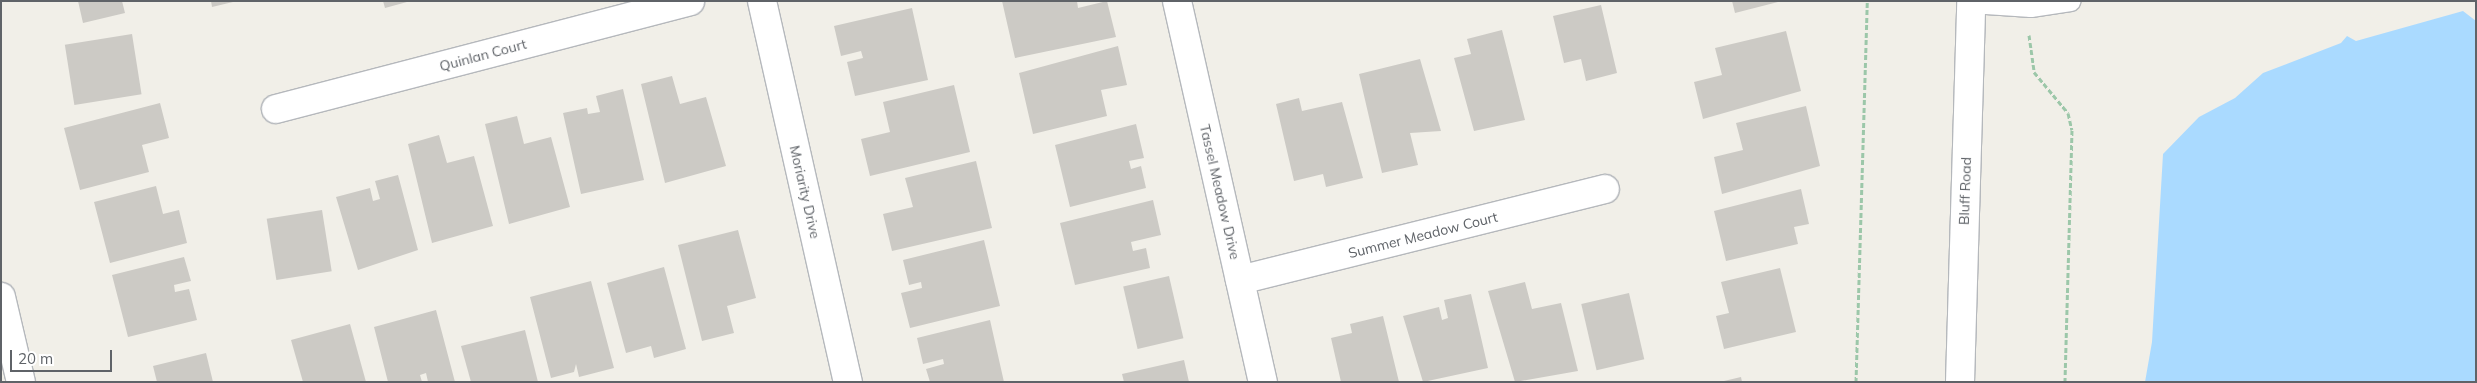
<!DOCTYPE html>
<html>
<head>
<meta charset="utf-8">
<style>
  body { margin:0 }
  #map { position:relative; width:2477px; height:383px; overflow:hidden; background:#f1efe8; font-family:Mulish,sans-serif }
  div>[style] { position:absolute }
  .water>* { inset:0; background:#aadaff }
  .building>* { inset:0; background:#cccac5; transform-origin:0 0 }
  .path>* { height:3px; margin-top:-1.5px; transform-origin:0; background:repeating-linear-gradient(90deg,#9cc7a9 0 5px,transparent 0 7.5px) }
  .roads { filter:drop-shadow(1px 0 #b5b8bc) drop-shadow(-1px 0 #b5b8bc) drop-shadow(0 1px #b5b8bc) drop-shadow(0 -1px #b5b8bc) }
  .service>* { height:20px; margin:-10px; padding:0 10px; transform-origin:10px; border-radius:10px; background:#fff }
  .minor>* { height:28px; margin:-14px; padding:0 14px; transform-origin:14px; border-radius:14px; background:#fff }
  .tertiary>* { height:28px; margin:-14px; padding:0 14px; transform-origin:14px; border-radius:14px; background:#fff }
  .secondary>* { height:28px; margin:-14px; padding:0 14px; transform-origin:14px; border-radius:14px; background:#fff }
  span { translate:-50% -50%; white-space:nowrap; text-align:center; line-height:1.15; -webkit-text-stroke:5px #fff; paint-order:stroke }
  .street-label { font-size:14px; color:#5f6368 }
  .frame { position:absolute; inset:0; border:2px solid #5f6368; pointer-events:none }
  .scale { position:absolute; left:10px; top:350px; width:102px; height:22px; box-sizing:border-box; border:2px solid #5f6368; border-top:0; padding-left:6px; font-size:15px; line-height:18px; white-space:nowrap; color:#5f6368; -webkit-text-stroke:4px #fff; paint-order:stroke }
</style>
</head>
<body>
<div id="map">
  <div class="water">
    <i style="clip-path:polygon(2463px 11px,2476px 21px,2476px 382px,2145px 382px,2152px 342px,2163px 154px,2199px 117px,2235px 98px,2263px 73px,2341px 43px,2347px 36px,2356px 41px)"></i>
  </div>
  <div class="building">
    <i style="clip-path:polygon(78px 1px,122px 1px,125px 13px,83px 23px)"></i>
    <i style="clip-path:polygon(211px 1px,233px 1px,233px 2px,212px 7px)"></i>
    <i style="clip-path:polygon(383px 1px,407px 1px,407px 2px,385px 8px)"></i>
    <i style="clip-path:polygon(1002px 1px,1077px 1px,1078px 8px,1107px 1px,1116px 37px,1015px 58px)"></i>
    <i style="clip-path:polygon(1732px 1px,1778px 1px,1778px 2px,1735px 13px)"></i>
    <i style="clip-path:polygon(1601px 5px,1617px 73px,1586px 81px,1581px 59px,1564px 63px,1553px 16px)"></i>
    <i style="clip-path:polygon(912px 8px,928px 80px,855px 96px,847px 62px,863px 58px,861px 51px,841px 56px,834px 26px)"></i>
    <i style="clip-path:polygon(1502px 30px,1525px 120px,1474px 131px,1454px 58px,1471px 54px,1467px 39px)"></i>
    <i style="clip-path:polygon(1786px 31px,1801px 91px,1703px 119px,1694px 82px,1722px 75px,1715px 48px)"></i>
    <i style="left:132px;top:34px;width:61px;height:68px;rotate:81deg"></i>
    <i style="clip-path:polygon(1118px 46px,1127px 85px,1101px 90px,1107px 116px,1033px 134px,1019px 73px)"></i>
    <i style="clip-path:polygon(1420px 59px,1441px 131px,1410px 133px,1418px 165px,1382px 173px,1359px 74px)"></i>
    <i style="clip-path:polygon(672px 76px,680px 104px,706px 97px,726px 166px,665px 183px,641px 84px)"></i>
    <i style="clip-path:polygon(954px 85px,970px 152px,870px 176px,861px 139px,890px 132px,883px 102px)"></i>
    <i style="clip-path:polygon(623px 89px,644px 180px,581px 194px,563px 113px,587px 108px,588px 114px,600px 112px,596px 96px)"></i>
    <i style="clip-path:polygon(1299px 98px,1302px 111px,1342px 102px,1363px 178px,1326px 187px,1323px 174px,1294px 181px,1276px 104px)"></i>
    <i style="clip-path:polygon(160px 103px,169px 138px,142px 145px,149px 172px,80px 190px,64px 128px)"></i>
    <i style="clip-path:polygon(1806px 106px,1820px 166px,1722px 194px,1714px 157px,1743px 150px,1736px 123px)"></i>
    <i style="clip-path:polygon(517px 116px,524px 144px,551px 137px,570px 207px,509px 224px,485px 124px)"></i>
    <i style="clip-path:polygon(1136px 124px,1144px 158px,1129px 161px,1131px 169px,1141px 166px,1146px 188px,1070px 207px,1055px 145px)"></i>
    <i style="clip-path:polygon(439px 135px,447px 163px,474px 156px,493px 226px,432px 243px,408px 144px)"></i>
    <i style="clip-path:polygon(976px 161px,992px 228px,892px 251px,883px 214px,913px 207px,905px 178px)"></i>
    <i style="clip-path:polygon(398px 175px,418px 250px,358px 270px,336px 197px,370px 188px,373px 201px,380px 199px,375px 181px)"></i>
    <i style="clip-path:polygon(156px 186px,163px 214px,179px 210px,187px 243px,110px 263px,94px 202px)"></i>
    <i style="clip-path:polygon(1801px 189px,1809px 224px,1794px 227px,1798px 244px,1726px 261px,1714px 211px)"></i>
    <i style="clip-path:polygon(1153px 200px,1161px 235px,1131px 242px,1133px 251px,1146px 248px,1150px 268px,1075px 285px,1060px 223px)"></i>
    <i style="left:322px;top:210px;width:62px;height:56px;rotate:81deg"></i>
    <i style="clip-path:polygon(738px 230px,756px 298px,727px 306px,734px 333px,702px 341px,678px 245px)"></i>
    <i style="clip-path:polygon(984px 240px,1000px 306px,910px 328px,901px 293px,922px 288px,921px 282px,909px 285px,903px 260px)"></i>
    <i style="clip-path:polygon(184px 257px,191px 281px,174px 285px,175px 292px,189px 289px,197px 320px,128px 337px,112px 275px)"></i>
    <i style="clip-path:polygon(664px 267px,686px 349px,654px 358px,651px 346px,626px 353px,607px 283px)"></i>
    <i style="clip-path:polygon(1780px 268px,1796px 332px,1724px 349px,1716px 316px,1729px 313px,1721px 282px)"></i>
    <i style="left:1169px;top:276px;width:64px;height:47px;rotate:77deg"></i>
    <i style="clip-path:polygon(591px 281px,614px 368px,579px 377px,576px 364px,574px 372px,551px 378px,530px 297px)"></i>
    <i style="clip-path:polygon(1525px 282px,1532px 309px,1561px 303px,1578px 371px,1515px 382px,1488px 291px)"></i>
    <i style="left:1629px;top:293px;width:68px;height:49px;rotate:77deg"></i>
    <i style="clip-path:polygon(1471px 294px,1488px 368px,1423px 382px,1403px 316px,1439px 307px,1442px 320px,1448px 318px,1444px 300px)"></i>
    <i style="clip-path:polygon(436px 310px,455px 382px,428px 382px,426px 373px,420px 375px,422px 382px,388px 382px,374px 327px)"></i>
    <i style="clip-path:polygon(1383px 316px,1399px 382px,1341px 382px,1331px 338px,1352px 333px,1350px 324px)"></i>
    <i style="clip-path:polygon(990px 320px,1004px 382px,930px 382px,926px 369px,944px 364px,943px 359px,923px 364px,917px 338px)"></i>
    <i style="clip-path:polygon(350px 324px,366px 382px,303px 382px,291px 340px)"></i>
    <i style="clip-path:polygon(525px 330px,538px 382px,471px 382px,461px 346px)"></i>
    <i style="clip-path:polygon(206px 353px,213px 382px,157px 382px,153px 366px)"></i>
    <i style="clip-path:polygon(1184px 360px,1189px 382px,1124px 382px,1122px 374px)"></i>
    <i style="clip-path:polygon(1741px 377px,1742px 382px,1724px 382px,1724px 381px)"></i>
  </div>
  <div class="path">
    <i style="left:2029px;top:35px;width:37px;rotate:82deg"></i>
    <i style="left:2034px;top:72px;width:53px;rotate:50.3deg"></i>
    <i style="left:2068px;top:113px;width:17px;rotate:77deg"></i>
    <i style="left:2072px;top:130px;width:252px;rotate:91.6deg"></i>
    <i style="left:1856px;top:382px;width:381px;rotate:-88.3deg"></i>
  </div>
  <div class="roads">
    <div class="service">
      <i style="left:1971px;top:3px;width:60px;rotate:3.8deg"></i>
      <i style="left:2031px;top:7px;width:40px;rotate:-8.5deg"></i>
    </div>
    <div class="minor">
      <i style="left:762px;top:1px;width:391px;rotate:77.3deg"></i>
      <i style="left:1177px;top:1px;width:391px;rotate:77.3deg"></i>
      <i style="left:276px;top:109px;width:428px;rotate:-14.6deg"></i>
      <i style="left:1240px;top:280px;width:376px;rotate:-14deg"></i>
    </div>
    <div class="tertiary">
      <i style="left:1px;top:297px;width:87px;rotate:76.8deg"></i>
    </div>
    <div class="secondary">
      <i style="left:1960px;top:382px;width:381px;rotate:-88.3deg"></i>
    </div>
  </div>
  <div class="street-label">
    <span style="left:483px;top:55px;rotate:-15deg">Quinlan Court</span>
    <span style="left:1965px;top:191px;rotate:-88deg">Bluff Road</span>
    <span style="left:805px;top:192px;rotate:77deg">Moriarity Drive</span>
    <span style="left:1220px;top:192px;rotate:77deg">Tassel Meadow Drive</span>
    <span style="left:1423px;top:235px;rotate:-14deg">Summer Meadow Court</span>
  </div>
  <div class="frame"></div>
  <div class="scale">20 m</div>
</div>
</body>
</html>
